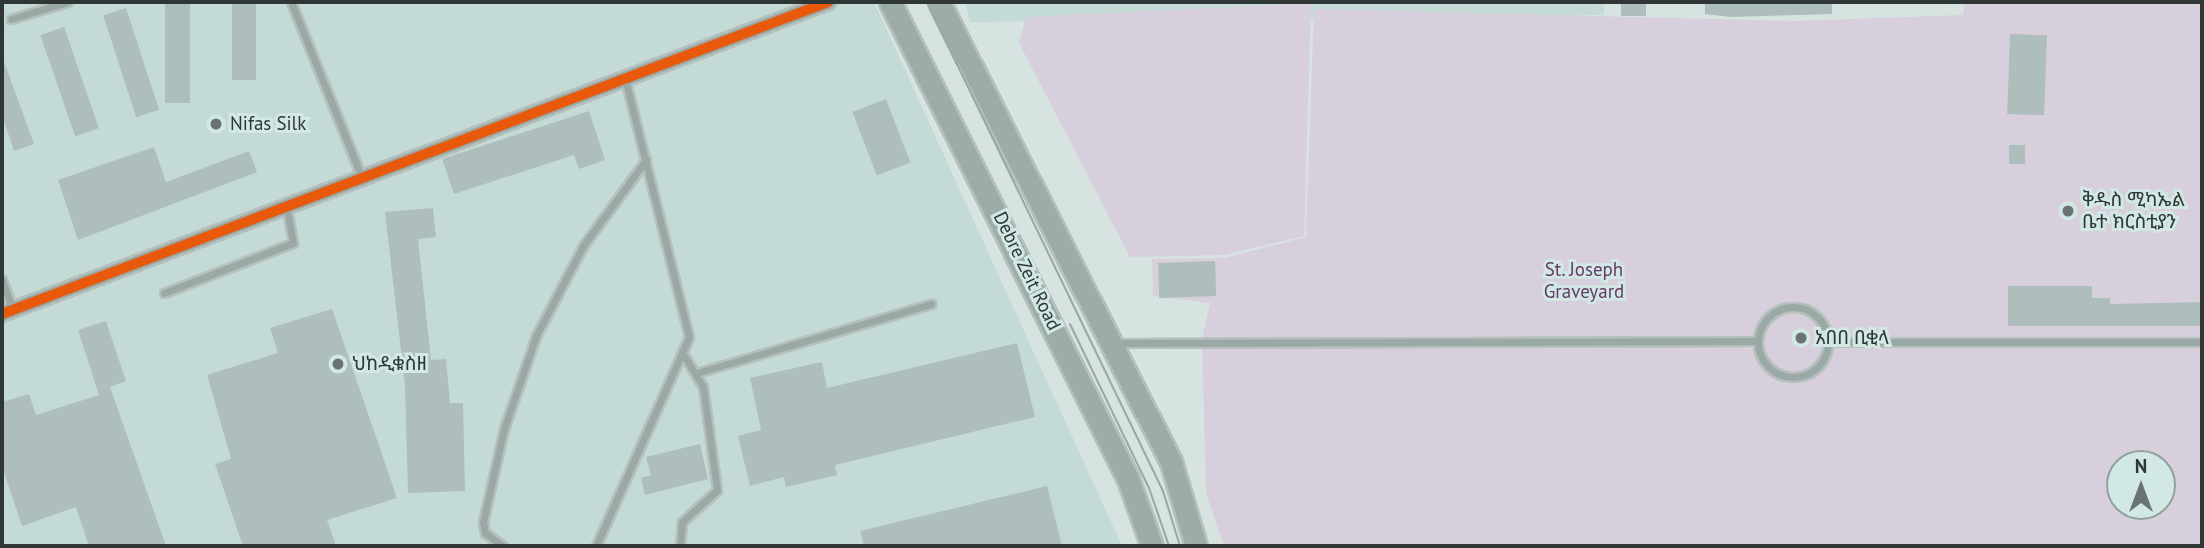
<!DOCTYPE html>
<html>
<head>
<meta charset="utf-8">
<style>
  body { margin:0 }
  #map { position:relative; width:2204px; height:548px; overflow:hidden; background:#d6e3e0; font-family:"PT Sans","Noto Sans Ethiopic",sans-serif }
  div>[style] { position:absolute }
  .built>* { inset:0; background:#c4dad6 }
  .green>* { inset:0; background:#d8cfdd }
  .building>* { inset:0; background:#aebebc; transform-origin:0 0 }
  .roads { filter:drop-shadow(2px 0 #b5c0bd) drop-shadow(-2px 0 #b5c0bd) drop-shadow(0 2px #b5c0bd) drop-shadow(0 -2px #b5c0bd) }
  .service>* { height:7px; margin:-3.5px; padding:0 3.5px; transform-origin:3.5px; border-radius:3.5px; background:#9aa9a6 }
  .service>.ring { margin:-3.5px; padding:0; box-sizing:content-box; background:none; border:7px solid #9aa9a6; border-radius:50% }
  .minor>* { height:14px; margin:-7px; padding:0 7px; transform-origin:7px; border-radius:7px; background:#9aa9a6 }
  .primary>* { height:21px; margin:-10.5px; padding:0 10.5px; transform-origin:10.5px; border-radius:10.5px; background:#9caca9 }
  .tram>* { height:2px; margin:-1px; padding:0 1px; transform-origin:1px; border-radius:1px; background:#9aa7a4 }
  .cycleway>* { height:10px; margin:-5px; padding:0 5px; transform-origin:5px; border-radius:5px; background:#e8590c }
  .dots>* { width:19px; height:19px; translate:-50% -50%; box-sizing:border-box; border:4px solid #d1e8e4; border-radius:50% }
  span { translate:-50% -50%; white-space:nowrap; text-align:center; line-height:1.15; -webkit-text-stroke:6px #d1e8e4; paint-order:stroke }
  .poi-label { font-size:19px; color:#2f3736 }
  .left { translate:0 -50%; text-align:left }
  .park-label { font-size:19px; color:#663a68 }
  .street-label { font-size:19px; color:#2f3736 }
  .frame { position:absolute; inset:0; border:4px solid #2f3736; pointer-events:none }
  .north { position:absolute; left:2106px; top:450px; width:70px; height:70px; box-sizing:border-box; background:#d1e8e4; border:2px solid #90a19e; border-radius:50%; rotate:0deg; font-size:19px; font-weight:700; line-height:28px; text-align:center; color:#2f3736 }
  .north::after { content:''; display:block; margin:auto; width:24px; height:32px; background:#697372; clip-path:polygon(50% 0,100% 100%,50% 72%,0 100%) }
</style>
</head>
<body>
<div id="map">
  <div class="built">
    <i style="clip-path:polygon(2px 2px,874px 2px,1122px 546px,2px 546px)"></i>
    <i style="clip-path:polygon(965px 2px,1604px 2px,1604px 15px,970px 22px)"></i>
  </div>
  <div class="green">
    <i style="clip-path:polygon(evenodd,1965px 2px,2202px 2px,2202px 546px,1224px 546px,1206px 493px,1202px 339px,1210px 303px,1153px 296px,1152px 259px,1224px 258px,1306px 237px,1314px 9px,1795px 21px,1963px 15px,1965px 2px,2120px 464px,2162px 464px,2162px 506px,2120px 506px,2120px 464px)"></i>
    <i style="clip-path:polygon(1311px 3px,1304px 236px,1224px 255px,1130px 257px,1019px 43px,1026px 17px)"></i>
  </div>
  <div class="building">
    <i style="left:165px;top:2px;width:25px;height:101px"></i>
    <i style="left:232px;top:2px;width:24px;height:78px"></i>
    <i style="left:1621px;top:2px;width:25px;height:14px"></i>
    <i style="clip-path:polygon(1705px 2px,1832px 2px,1832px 14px,1731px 17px,1705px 14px)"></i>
    <i style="left:126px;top:8px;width:107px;height:24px;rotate:72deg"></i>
    <i style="left:64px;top:27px;width:107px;height:25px;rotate:71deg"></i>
    <i style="left:2010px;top:34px;width:37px;height:80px;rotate:2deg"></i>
    <i style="clip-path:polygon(2px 56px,34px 144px,14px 151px,2px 115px)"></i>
    <i style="left:886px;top:99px;width:68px;height:36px;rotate:69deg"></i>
    <i style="clip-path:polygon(589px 111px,605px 160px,579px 169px,574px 155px,454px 194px,442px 159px)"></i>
    <i style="left:2009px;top:145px;width:16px;height:19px"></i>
    <i style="clip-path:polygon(154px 147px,166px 182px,249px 151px,257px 172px,78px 240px,58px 180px)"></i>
    <i style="clip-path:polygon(433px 208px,436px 237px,418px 239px,431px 360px,446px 359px,450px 403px,463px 403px,465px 491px,408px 493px,405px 385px,385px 212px)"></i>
    <i style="left:1215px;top:261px;width:35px;height:57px;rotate:88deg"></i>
    <i style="clip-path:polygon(2008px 286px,2092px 286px,2092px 298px,2110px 298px,2110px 304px,2202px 302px,2202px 326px,2008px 326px)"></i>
    <i style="clip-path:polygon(332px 309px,397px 498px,327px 520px,336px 546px,243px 546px,215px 464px,231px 459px,207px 375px,278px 353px,270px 328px)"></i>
    <i style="clip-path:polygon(106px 321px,126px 381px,110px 387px,166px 546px,89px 546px,76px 507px,22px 526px,2px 466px,2px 402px,29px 394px,36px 415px,99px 395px,78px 330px)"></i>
    <i style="clip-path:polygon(1017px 343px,1035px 417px,835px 465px,837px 475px,786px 487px,784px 477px,750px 486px,738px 436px,761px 430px,750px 378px,822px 362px,827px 388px)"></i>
    <i style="clip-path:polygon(700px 444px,708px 479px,645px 495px,641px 478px,651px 475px,646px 457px)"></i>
    <i style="clip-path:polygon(1047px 486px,1062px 546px,864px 546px,860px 531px)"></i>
  </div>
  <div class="roads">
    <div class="service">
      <i style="left:291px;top:2px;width:187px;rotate:68deg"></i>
      <i style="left:11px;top:19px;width:59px;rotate:-16.9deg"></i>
      <i style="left:2px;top:280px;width:32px;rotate:70deg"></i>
      <i style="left:164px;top:293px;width:138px;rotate:-21.2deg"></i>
      <i style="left:293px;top:243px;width:39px;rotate:-100deg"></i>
      <i class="ring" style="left:1758px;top:307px;width:63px;height:63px"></i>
      <i style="left:1829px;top:342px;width:373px"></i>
      <i style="left:1115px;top:343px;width:643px;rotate:-0.18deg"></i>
      <i style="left:700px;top:372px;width:241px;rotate:-16.4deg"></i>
      <i style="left:503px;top:546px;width:22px;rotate:-144deg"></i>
      <i style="left:485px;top:533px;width:11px;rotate:-100deg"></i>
      <i style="left:483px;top:522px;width:95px;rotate:-77.3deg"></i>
      <i style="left:504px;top:429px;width:98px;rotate:-71deg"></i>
      <i style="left:536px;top:336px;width:102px;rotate:-62.4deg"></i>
      <i style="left:583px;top:246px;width:107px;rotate:-53.8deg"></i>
      <i style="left:596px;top:546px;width:229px;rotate:-66deg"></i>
      <i style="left:689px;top:337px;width:267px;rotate:-103.9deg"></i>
      <i style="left:680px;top:546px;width:24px;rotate:-85deg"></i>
      <i style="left:682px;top:522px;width:47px;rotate:-42.4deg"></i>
      <i style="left:717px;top:490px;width:104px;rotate:-97.7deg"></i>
      <i style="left:703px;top:387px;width:35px;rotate:-121deg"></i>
    </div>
    <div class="minor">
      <i style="left:2px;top:314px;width:883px;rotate:-20.69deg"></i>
    </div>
    <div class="primary">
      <i style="left:890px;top:2px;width:533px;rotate:63.48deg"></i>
      <i style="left:1128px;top:479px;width:71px;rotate:70.3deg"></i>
      <i style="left:939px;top:2px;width:515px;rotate:63.24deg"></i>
      <i style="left:1171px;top:462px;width:88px;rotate:73.4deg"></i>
    </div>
  </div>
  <div class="tram">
    <i style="left:927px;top:2px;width:543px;rotate:64.24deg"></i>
    <i style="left:1163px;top:491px;width:58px;rotate:72.8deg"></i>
    <i style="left:1070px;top:324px;width:182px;rotate:64.3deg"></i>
    <i style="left:1149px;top:488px;width:61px;rotate:71deg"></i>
  </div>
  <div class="cycleway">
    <i style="left:2px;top:314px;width:883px;rotate:-20.69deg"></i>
  </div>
  <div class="dots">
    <i style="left:216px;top:124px;background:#697372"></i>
    <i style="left:2068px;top:211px;background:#697372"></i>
    <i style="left:1801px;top:338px;background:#697372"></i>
    <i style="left:338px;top:364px;background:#697372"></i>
  </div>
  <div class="poi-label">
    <span class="left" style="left:230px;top:124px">Nifas Silk</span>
    <span class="left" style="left:2082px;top:211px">ቅዱስ ሚካኤል<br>ቤተ ክርስቲያን</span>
    <span class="left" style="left:1815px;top:338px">አበበ ቢቂላ</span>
    <span class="left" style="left:352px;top:364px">ህከዲቁስዘ</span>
  </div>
  <div class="park-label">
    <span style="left:1584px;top:281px">St. Joseph<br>Graveyard</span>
  </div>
  <div class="street-label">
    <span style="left:1027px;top:271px;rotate:64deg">Debre Zeit Road</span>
  </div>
  <div class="frame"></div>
  <div class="north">N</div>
</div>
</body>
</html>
